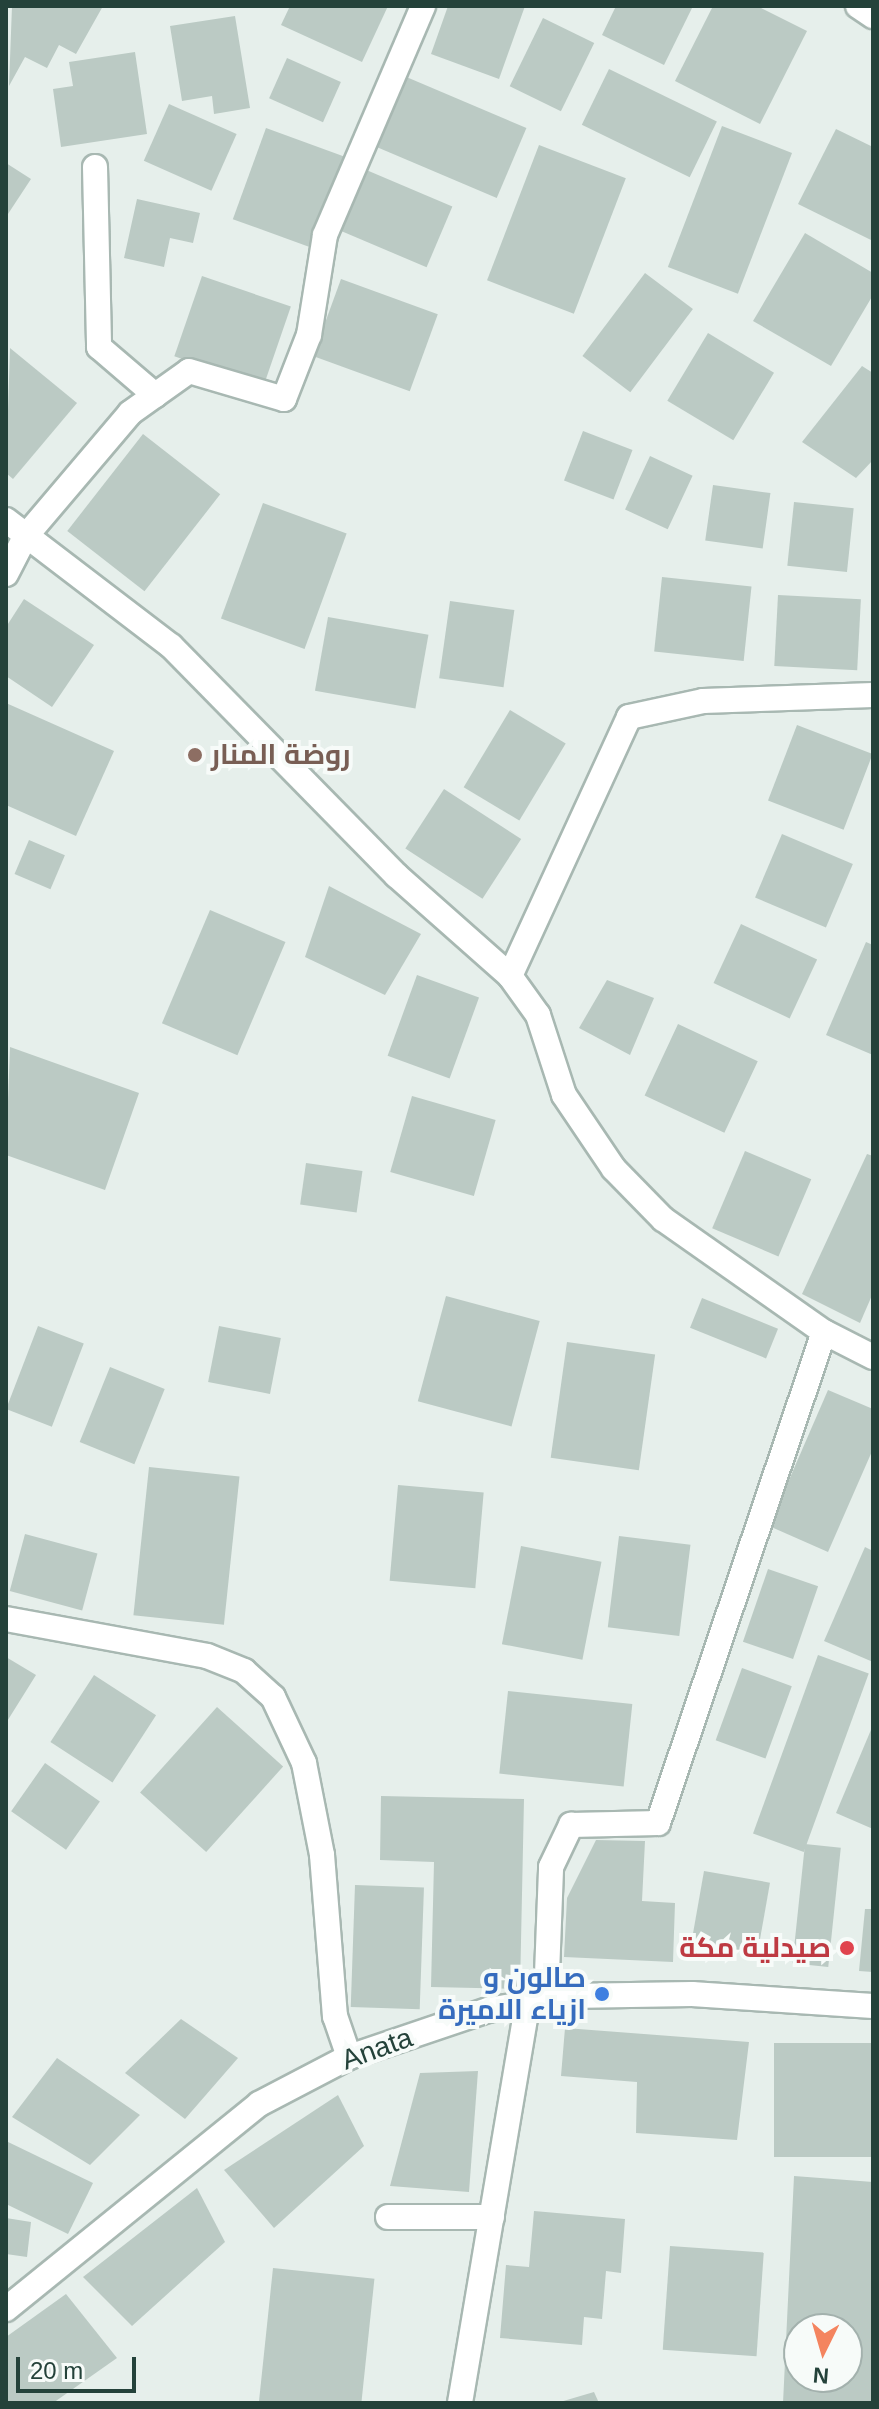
<!DOCTYPE html>
<html>
<head>
<meta charset="utf-8">
<style>
  body { margin:0 }
  #map { position:relative; width:879px; height:2409px; overflow:hidden; background:#e6efeb; font-family:Helvetica,Cairo,sans-serif }
  div>[style] { position:absolute }
  .building>* { inset:0; background:#bbcac4; transform-origin:0 0 }
  .roads { filter:drop-shadow(2px 0 #a8b8b2) drop-shadow(-2px 0 #a8b8b2) drop-shadow(0 2px #a8b8b2) drop-shadow(0 -2px #a8b8b2) }
  .minor>* { height:24px; margin:-12px; padding:0 12px; transform-origin:12px; border-radius:12px; background:#fff }
  .tertiary>* { height:24px; margin:-12px; padding:0 12px; transform-origin:12px; border-radius:12px; background:#fff }
  .dots>* { width:22px; height:22px; translate:-50% -50%; box-sizing:border-box; border:4px solid #f7fbf9; border-radius:50% }
  span { translate:-50% -50%; white-space:nowrap; text-align:center; line-height:1.15; -webkit-text-stroke:8px #f7fbf9; paint-order:stroke }
  .education-label { font-size:28px; color:#785e54; font-weight:700 }
  .left { translate:0 -50%; text-align:left }
  .health-label { font-size:28px; color:#be3a42; font-weight:700 }
  .right { translate:-100% -50%; text-align:right }
  .shop-label { font-size:28px; color:#366cbe; font-weight:700 }
  .street-label { font-size:28px; color:#24423a }
  .frame { position:absolute; inset:0; border:8px solid #24423a; pointer-events:none }
  .north { position:absolute; left:783px; top:2313px; width:80px; height:80px; box-sizing:border-box; background:#f7fbf9; border:2px solid #a3b1ad; border-radius:50%; rotate:185deg; font-size:22px; font-weight:700; line-height:32px; text-align:center; color:#24423a }
  .north::after { content:''; display:block; margin:auto; width:28px; height:36px; background:#f4845f; clip-path:polygon(50% 0,100% 100%,50% 72%,0 100%) }
  .scale { position:absolute; left:16px; top:2357px; width:120px; height:36px; box-sizing:border-box; border:4px solid #24423a; border-top:0; padding-left:10px; font-size:24px; line-height:28px; white-space:nowrap; color:#24423a; -webkit-text-stroke:6px #f7fbf9; paint-order:stroke }
</style>
</head>
<body>
<div id="map">
  <div class="building">
    <i style="clip-path:polygon(12px 6px,103px 6px,76px 54px,59px 45px,47px 68px,25px 57px,9px 86px)"></i>
    <i style="clip-path:polygon(290px 6px,388px 6px,362px 62px,281px 25px)"></i>
    <i style="clip-path:polygon(448px 6px,525px 6px,499px 79px,431px 54px)"></i>
    <i style="clip-path:polygon(616px 6px,693px 6px,664px 65px,602px 35px)"></i>
    <i style="clip-path:polygon(713px 6px,757px 6px,807px 31px,760px 124px,675px 81px)"></i>
    <i style="clip-path:polygon(235px 16px,250px 108px,214px 114px,212px 96px,182px 101px,170px 26px)"></i>
    <i style="left:543px;top:18px;width:57px;height:76px;rotate:26deg"></i>
    <i style="clip-path:polygon(135px 52px,147px 134px,61px 147px,53px 89px,73px 86px,69px 62px)"></i>
    <i style="left:287px;top:58px;width:59px;height:44px;rotate:24deg"></i>
    <i style="left:609px;top:69px;width:120px;height:62px;rotate:26deg"></i>
    <i style="left:404px;top:76px;width:133px;height:76px;rotate:23deg"></i>
    <i style="left:169px;top:104px;width:74px;height:62px;rotate:24deg"></i>
    <i style="left:722px;top:126px;width:75px;height:151px;rotate:21deg"></i>
    <i style="left:266px;top:128px;width:86px;height:97px;rotate:20deg"></i>
    <i style="clip-path:polygon(836px 129px,873px 147px,873px 241px,798px 204px)"></i>
    <i style="left:539px;top:145px;width:93px;height:145px;rotate:21deg"></i>
    <i style="clip-path:polygon(6px 163px,31px 179px,6px 217px)"></i>
    <i style="left:364px;top:169px;width:96px;height:66px;rotate:23deg"></i>
    <i style="clip-path:polygon(137px 199px,200px 213px,193px 243px,170px 238px,164px 267px,124px 258px)"></i>
    <i style="clip-path:polygon(805px 233px,873px 273px,873px 295px,831px 366px,753px 321px)"></i>
    <i style="left:645px;top:273px;width:60px;height:104px;rotate:37deg"></i>
    <i style="left:202px;top:276px;width:94px;height:85px;rotate:19deg"></i>
    <i style="left:341px;top:279px;width:103px;height:82px;rotate:20deg"></i>
    <i style="left:708px;top:333px;width:77px;height:79px;rotate:31deg"></i>
    <i style="clip-path:polygon(10px 348px,77px 403px,13px 479px,6px 473px)"></i>
    <i style="clip-path:polygon(862px 366px,873px 373px,873px 460px,856px 478px,802px 442px)"></i>
    <i style="left:583px;top:431px;width:53px;height:53px;rotate:21deg"></i>
    <i style="left:143px;top:434px;width:98px;height:123px;rotate:38deg"></i>
    <i style="left:650px;top:456px;width:47px;height:59px;rotate:25deg"></i>
    <i style="left:713px;top:485px;width:58px;height:56px;rotate:8deg"></i>
    <i style="left:794px;top:502px;width:60px;height:64px;rotate:6deg"></i>
    <i style="left:263px;top:503px;width:89px;height:123px;rotate:20deg"></i>
    <i style="left:662px;top:577px;width:90px;height:75px;rotate:6deg"></i>
    <i style="left:778px;top:595px;width:83px;height:71px;rotate:3deg"></i>
    <i style="clip-path:polygon(24px 599px,94px 645px,52px 707px,6px 676px,6px 627px)"></i>
    <i style="left:450px;top:601px;width:65px;height:78px;rotate:8deg"></i>
    <i style="left:328px;top:617px;width:102px;height:75px;rotate:10deg"></i>
    <i style="clip-path:polygon(6px 703px,114px 751px,76px 836px,6px 805px)"></i>
    <i style="left:510px;top:710px;width:65px;height:90px;rotate:31deg"></i>
    <i style="left:797px;top:725px;width:81px;height:81px;rotate:21deg"></i>
    <i style="left:444px;top:789px;width:92px;height:71px;rotate:33deg"></i>
    <i style="left:782px;top:834px;width:77px;height:69px;rotate:23deg"></i>
    <i style="left:29px;top:840px;width:39px;height:37px;rotate:23deg"></i>
    <i style="clip-path:polygon(329px 886px,421px 934px,385px 995px,305px 957px)"></i>
    <i style="left:210px;top:910px;width:82px;height:123px;rotate:23deg"></i>
    <i style="left:741px;top:924px;width:84px;height:65px;rotate:25deg"></i>
    <i style="clip-path:polygon(866px 942px,873px 945px,873px 1055px,826px 1035px)"></i>
    <i style="left:417px;top:975px;width:66px;height:86px;rotate:20deg"></i>
    <i style="clip-path:polygon(607px 980px,654px 998px,630px 1055px,579px 1028px)"></i>
    <i style="left:678px;top:1024px;width:88px;height:79px;rotate:25deg"></i>
    <i style="clip-path:polygon(10px 1047px,139px 1093px,105px 1190px,6px 1155px)"></i>
    <i style="left:412px;top:1096px;width:87px;height:79px;rotate:16deg"></i>
    <i style="left:745px;top:1151px;width:72px;height:84px;rotate:23deg"></i>
    <i style="clip-path:polygon(867px 1154px,873px 1156px,873px 1293px,860px 1323px,802px 1294px)"></i>
    <i style="left:306px;top:1163px;width:57px;height:42px;rotate:8deg"></i>
    <i style="left:446px;top:1296px;width:97px;height:109px;rotate:15deg"></i>
    <i style="left:702px;top:1298px;width:82px;height:32px;rotate:22deg"></i>
    <i style="left:38px;top:1326px;width:49px;height:89px;rotate:21deg"></i>
    <i style="left:219px;top:1326px;width:63px;height:57px;rotate:11deg"></i>
    <i style="left:567px;top:1342px;width:89px;height:117px;rotate:8deg"></i>
    <i style="left:110px;top:1367px;width:59px;height:81px;rotate:22deg"></i>
    <i style="clip-path:polygon(828px 1390px,873px 1409px,873px 1449px,828px 1552px,769px 1526px)"></i>
    <i style="left:149px;top:1467px;width:91px;height:149px;rotate:6deg"></i>
    <i style="left:398px;top:1485px;width:86px;height:96px;rotate:5deg"></i>
    <i style="left:25px;top:1534px;width:75px;height:59px;rotate:15deg"></i>
    <i style="left:619px;top:1536px;width:72px;height:92px;rotate:7deg"></i>
    <i style="left:521px;top:1546px;width:82px;height:100px;rotate:11deg"></i>
    <i style="clip-path:polygon(865px 1547px,873px 1551px,873px 1662px,824px 1641px)"></i>
    <i style="left:768px;top:1569px;width:53px;height:77px;rotate:19deg"></i>
    <i style="left:818px;top:1655px;width:54px;height:190px;rotate:20deg"></i>
    <i style="clip-path:polygon(6px 1657px,36px 1675px,6px 1723px)"></i>
    <i style="left:742px;top:1668px;width:53px;height:77px;rotate:20deg"></i>
    <i style="left:94px;top:1675px;width:74px;height:80px;rotate:33deg"></i>
    <i style="left:508px;top:1691px;width:125px;height:83px;rotate:6deg"></i>
    <i style="left:217px;top:1707px;width:89px;height:115px;rotate:42deg"></i>
    <i style="clip-path:polygon(873px 1725px,873px 1829px,836px 1813px)"></i>
    <i style="left:45px;top:1763px;width:67px;height:59px;rotate:35deg"></i>
    <i style="clip-path:polygon(381px 1796px,524px 1799px,520px 1989px,431px 1987px,434px 1862px,380px 1860px)"></i>
    <i style="clip-path:polygon(596px 1840px,645px 1841px,642px 1901px,675px 1903px,673px 1962px,564px 1957px,567px 1898px)"></i>
    <i style="left:805px;top:1844px;width:36px;height:120px;rotate:6deg"></i>
    <i style="left:704px;top:1871px;width:67px;height:73px;rotate:10deg"></i>
    <i style="left:355px;top:1885px;width:69px;height:122px;rotate:2deg"></i>
    <i style="clip-path:polygon(865px 1909px,873px 1909px,873px 1972px,859px 1971px)"></i>
    <i style="clip-path:polygon(181px 2019px,238px 2058px,185px 2119px,125px 2073px)"></i>
    <i style="clip-path:polygon(565px 2028px,749px 2042px,737px 2140px,636px 2133px,637px 2082px,561px 2076px)"></i>
    <i style="left:774px;top:2043px;width:99px;height:114px"></i>
    <i style="clip-path:polygon(57px 2058px,140px 2115px,90px 2165px,12px 2117px)"></i>
    <i style="clip-path:polygon(478px 2071px,469px 2192px,390px 2186px,420px 2073px)"></i>
    <i style="clip-path:polygon(338px 2095px,364px 2146px,274px 2228px,224px 2170px)"></i>
    <i style="clip-path:polygon(6px 2141px,93px 2183px,68px 2234px,6px 2204px)"></i>
    <i style="clip-path:polygon(evenodd,794px 2176px,873px 2182px,873px 2403px,783px 2403px,794px 2176px,799px 2329px,847px 2329px,847px 2377px,799px 2377px,799px 2329px)"></i>
    <i style="clip-path:polygon(197px 2188px,225px 2242px,132px 2326px,83px 2277px)"></i>
    <i style="clip-path:polygon(534px 2211px,625px 2219px,621px 2273px,606px 2271px,602px 2319px,584px 2317px,582px 2345px,500px 2338px,506px 2265px,529px 2267px)"></i>
    <i style="clip-path:polygon(6px 2218px,31px 2222px,27px 2257px,6px 2254px)"></i>
    <i style="left:670px;top:2246px;width:94px;height:104px;rotate:4deg"></i>
    <i style="left:273px;top:2268px;width:102px;height:136px;rotate:6deg"></i>
    <i style="clip-path:polygon(66px 2294px,117px 2358px,53px 2403px,6px 2403px,6px 2337px)"></i>
    <i style="clip-path:polygon(594px 2392px,599px 2403px,560px 2403px,560px 2402px)"></i>
  </div>
  <div class="roads">
    <div class="minor">
      <i style="left:858px;top:6px;width:18px;rotate:34deg"></i>
      <i style="left:95px;top:167px;width:180px;rotate:88.7deg"></i>
      <i style="left:99px;top:347px;width:74px;rotate:40.6deg"></i>
      <i style="left:6px;top:520px;width:208px;rotate:37.4deg"></i>
      <i style="left:171px;top:646px;width:321px;rotate:45.5deg"></i>
      <i style="left:396px;top:875px;width:152px;rotate:41.5deg"></i>
      <i style="left:510px;top:976px;width:48px;rotate:54.3deg"></i>
      <i style="left:538px;top:1015px;width:84px;rotate:72deg"></i>
      <i style="left:564px;top:1095px;width:89px;rotate:56deg"></i>
      <i style="left:614px;top:1169px;width:70px;rotate:45.6deg"></i>
      <i style="left:663px;top:1219px;width:197px;rotate:35.1deg"></i>
      <i style="left:824px;top:1332px;width:55px;rotate:27deg"></i>
      <i style="left:6px;top:574px;width:42px;rotate:-62.8deg"></i>
      <i style="left:25px;top:537px;width:162px;rotate:-49.7deg"></i>
      <i style="left:130px;top:413px;width:72px;rotate:-35.4deg"></i>
      <i style="left:189px;top:371px;width:99px;rotate:16.4deg"></i>
      <i style="left:284px;top:399px;width:69px;rotate:-68.7deg"></i>
      <i style="left:309px;top:335px;width:101px;rotate:-80.9deg"></i>
      <i style="left:325px;top:235px;width:249px;rotate:-66.8deg"></i>
      <i style="left:510px;top:976px;width:285px;rotate:-65.3deg"></i>
      <i style="left:629px;top:717px;width:76px;rotate:-12.2deg"></i>
      <i style="left:703px;top:701px;width:170px;rotate:-2deg"></i>
      <i style="left:6px;top:1619px;width:204px;rotate:10.4deg"></i>
      <i style="left:207px;top:1656px;width:40px;rotate:22deg"></i>
      <i style="left:244px;top:1671px;width:39px;rotate:42deg"></i>
      <i style="left:273px;top:1697px;width:73px;rotate:64.8deg"></i>
      <i style="left:304px;top:1763px;width:94px;rotate:78.9deg"></i>
      <i style="left:322px;top:1855px;width:162px;rotate:85.4deg"></i>
      <i style="left:335px;top:2016px;width:43px;rotate:71.1deg"></i>
      <i style="left:546px;top:2000px;width:133px;rotate:-87.8deg"></i>
      <i style="left:551px;top:1867px;width:47px;rotate:-64.5deg"></i>
      <i style="left:571px;top:1825px;width:87px;rotate:-1.3deg"></i>
      <i style="left:658px;top:1823px;width:518px;rotate:-71.32deg"></i>
      <i style="left:388px;top:2217px;width:104px"></i>
      <i style="left:460px;top:2403px;width:406px;rotate:-80.4deg"></i>
    </div>
    <div class="tertiary">
      <i style="left:6px;top:2309px;width:326px;rotate:-39deg"></i>
      <i style="left:259px;top:2104px;width:102px;rotate:-27.6deg"></i>
      <i style="left:349px;top:2057px;width:147px;rotate:-18.7deg"></i>
      <i style="left:488px;top:2010px;width:82px;rotate:-9.8deg"></i>
      <i style="left:569px;top:1996px;width:123px;rotate:-0.9deg"></i>
      <i style="left:692px;top:1994px;width:181px;rotate:3.8deg"></i>
    </div>
  </div>
  <div class="dots">
    <i style="left:195px;top:755px;background:#8d6e63"></i>
    <i style="left:847px;top:1948px;background:#e0444e"></i>
    <i style="left:602px;top:1994px;background:#3f7fe0"></i>
  </div>
  <div class="education-label">
    <span class="left" style="left:211px;top:755px">روضة المنار</span>
  </div>
  <div class="health-label">
    <span class="right" style="left:831px;top:1948px">صيدلية مكة</span>
  </div>
  <div class="shop-label">
    <span class="right" style="left:586px;top:1994px">صالون و<br>ازياء الاميرة</span>
  </div>
  <div class="street-label">
    <span style="left:377px;top:2049px;rotate:-20deg">Anata</span>
  </div>
  <div class="frame"></div>
  <div class="north">N</div>
  <div class="scale">20 m</div>
</div>
</body>
</html>
